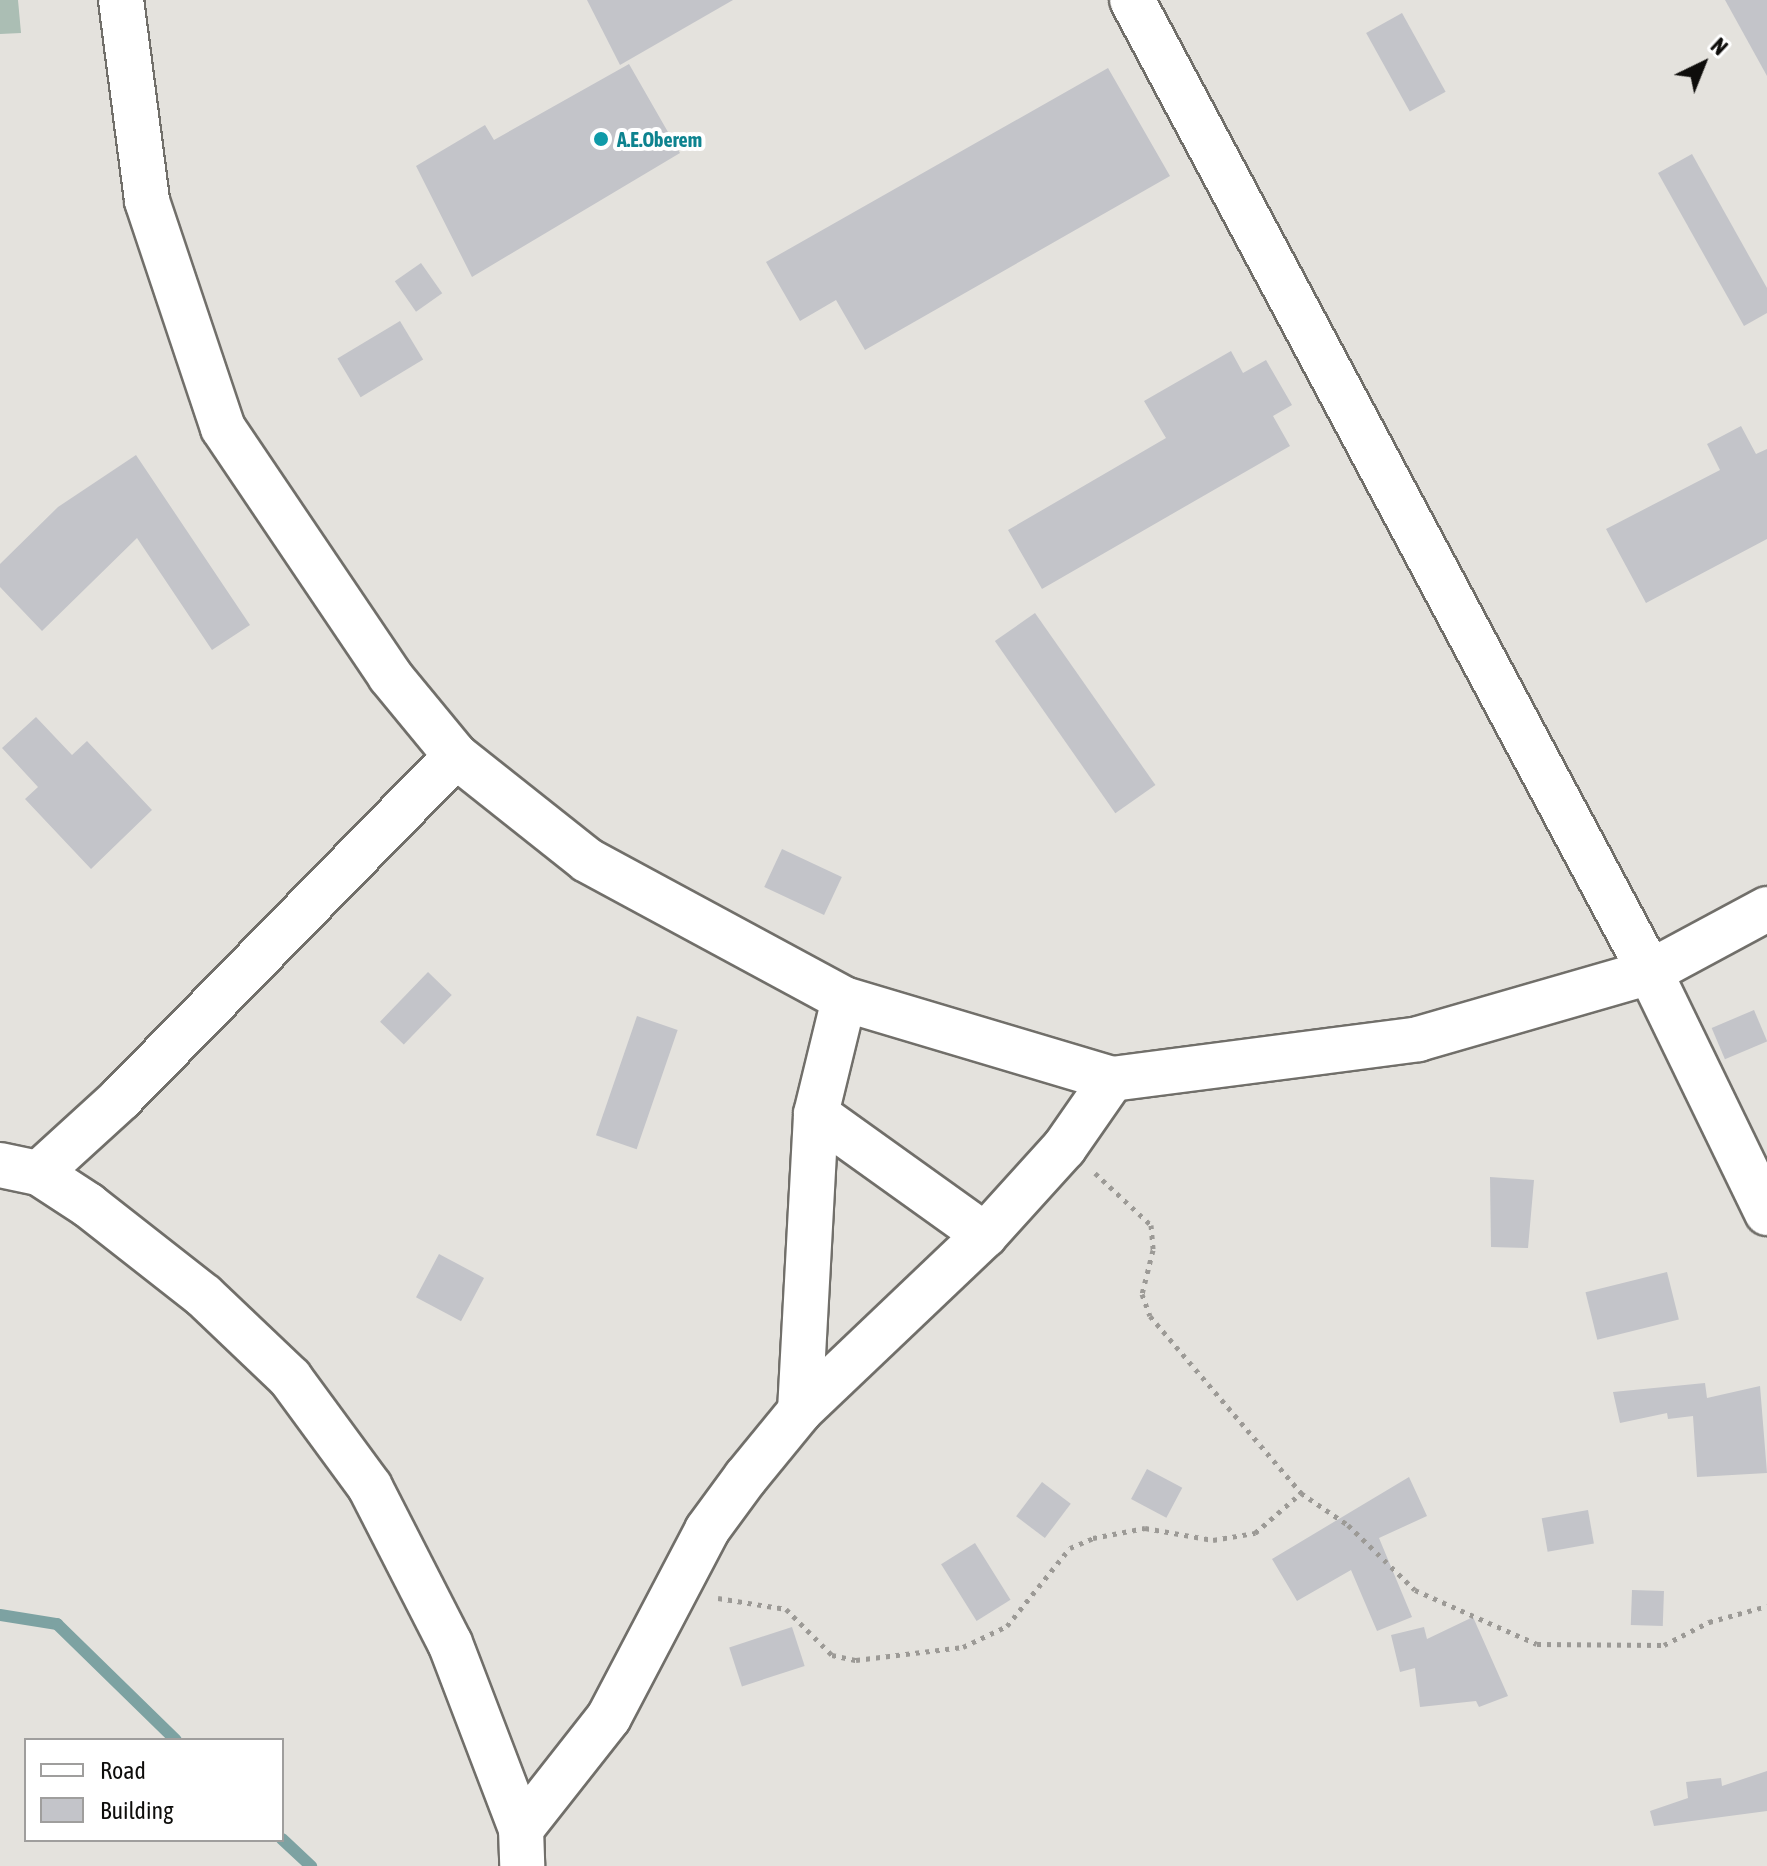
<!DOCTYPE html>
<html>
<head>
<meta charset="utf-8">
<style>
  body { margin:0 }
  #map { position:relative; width:1767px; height:1866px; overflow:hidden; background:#e4e2dd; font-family:"Asap Condensed",sans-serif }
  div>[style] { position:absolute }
  .green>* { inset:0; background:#abbeb4 }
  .stream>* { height:12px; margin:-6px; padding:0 6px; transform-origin:6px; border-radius:6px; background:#7da2a2 }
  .building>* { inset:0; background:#c3c4c9; transform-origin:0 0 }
  .path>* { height:5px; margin-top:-2.5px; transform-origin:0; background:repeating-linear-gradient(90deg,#9c9a96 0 4px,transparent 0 10px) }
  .roads { filter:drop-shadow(2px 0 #716f6a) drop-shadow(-2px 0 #716f6a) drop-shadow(0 2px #716f6a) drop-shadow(0 -2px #716f6a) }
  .minor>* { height:44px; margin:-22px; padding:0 22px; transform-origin:22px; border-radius:22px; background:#fff }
  .dots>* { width:22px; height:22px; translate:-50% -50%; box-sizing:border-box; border:4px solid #fff; border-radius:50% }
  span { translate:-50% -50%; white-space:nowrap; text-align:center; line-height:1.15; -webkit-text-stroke:8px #fff; paint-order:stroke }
  .culture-label { font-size:20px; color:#0d838f; font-weight:700 }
  .left { translate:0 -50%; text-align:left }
  .legend { position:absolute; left:24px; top:1738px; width:260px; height:104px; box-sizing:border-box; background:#fff; border:2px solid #9f9e9d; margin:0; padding:10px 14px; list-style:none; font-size:24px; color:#0e0d0b }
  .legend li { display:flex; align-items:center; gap:16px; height:40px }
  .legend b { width:40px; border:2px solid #9f9e9d }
  .north { position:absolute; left:1663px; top:24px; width:80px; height:80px; -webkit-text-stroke:6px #fff; paint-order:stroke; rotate:43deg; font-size:22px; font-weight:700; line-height:32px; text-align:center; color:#0e0d0b }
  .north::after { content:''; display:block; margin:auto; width:28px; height:36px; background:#0e0d0b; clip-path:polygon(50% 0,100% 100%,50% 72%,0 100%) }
</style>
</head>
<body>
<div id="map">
  <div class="green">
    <i style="clip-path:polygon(0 0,18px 0,21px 33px,0 34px)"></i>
  </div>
  <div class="stream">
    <i style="left:0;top:1615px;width:58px;rotate:9deg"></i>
    <i style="left:57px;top:1624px;width:166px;rotate:44.3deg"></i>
    <i style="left:282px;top:1839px;width:40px;rotate:43deg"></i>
  </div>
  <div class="building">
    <i style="clip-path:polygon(587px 0,733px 0,620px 65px)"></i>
    <i style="clip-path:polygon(1725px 0,1767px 0,1767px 76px)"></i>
    <i style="left:1402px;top:13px;width:90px;height:41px;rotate:61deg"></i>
    <i style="clip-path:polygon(629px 64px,680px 153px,472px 277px,416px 166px,485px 125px,494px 140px)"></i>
    <i style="clip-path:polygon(1108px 68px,1170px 176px,865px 350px,836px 300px,800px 321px,766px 262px)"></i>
    <i style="clip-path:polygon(1692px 154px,1767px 288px,1767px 313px,1744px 326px,1658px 173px)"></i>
    <i style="left:421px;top:263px;width:37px;height:32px;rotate:55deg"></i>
    <i style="left:400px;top:321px;width:45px;height:73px;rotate:59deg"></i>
    <i style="clip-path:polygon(1231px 351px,1243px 373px,1266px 360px,1292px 405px,1273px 416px,1290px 446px,1042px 589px,1008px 530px,1166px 438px,1144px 401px)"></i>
    <i style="clip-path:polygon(1741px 426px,1756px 454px,1767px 449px,1767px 539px,1646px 603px,1606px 529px,1720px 470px,1707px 444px)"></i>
    <i style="clip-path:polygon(136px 455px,250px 625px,212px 650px,137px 538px,42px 631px,0 587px,0 564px,58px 507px)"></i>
    <i style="left:1035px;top:613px;width:210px;height:49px;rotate:55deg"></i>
    <i style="clip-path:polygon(36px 717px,72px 755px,87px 741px,152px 810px,91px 869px,25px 799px,38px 787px,2px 748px)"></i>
    <i style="left:782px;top:849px;width:66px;height:42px;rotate:25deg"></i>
    <i style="left:428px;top:972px;width:33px;height:69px;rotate:44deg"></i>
    <i style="left:1754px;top:1010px;width:34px;height:46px;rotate:67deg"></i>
    <i style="left:637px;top:1016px;width:43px;height:126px;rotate:19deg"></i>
    <i style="clip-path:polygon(1490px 1177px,1534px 1180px,1528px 1248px,1491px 1247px)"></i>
    <i style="left:439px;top:1254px;width:51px;height:49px;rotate:28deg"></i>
    <i style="left:1667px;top:1272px;width:49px;height:84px;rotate:76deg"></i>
    <i style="clip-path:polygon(1705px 1383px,1707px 1398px,1760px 1386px,1767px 1473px,1697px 1477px,1693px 1416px,1668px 1419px,1667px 1413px,1620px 1423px,1613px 1392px)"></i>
    <i style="left:1147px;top:1469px;width:40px;height:34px;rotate:28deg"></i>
    <i style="clip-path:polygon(1409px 1477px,1427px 1516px,1379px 1538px,1412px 1617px,1377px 1631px,1351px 1570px,1297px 1601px,1272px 1559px)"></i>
    <i style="left:1042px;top:1482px;width:36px;height:43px;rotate:37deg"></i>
    <i style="left:1588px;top:1510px;width:34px;height:47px;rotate:80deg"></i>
    <i style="left:975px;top:1543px;width:67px;height:40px;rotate:58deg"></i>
    <i style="left:1632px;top:1590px;width:32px;height:35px;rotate:2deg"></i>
    <i style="clip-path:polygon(1473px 1617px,1508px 1696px,1479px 1707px,1476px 1701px,1420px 1707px,1415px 1668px,1400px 1672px,1391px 1635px,1424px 1627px,1427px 1639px)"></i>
    <i style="left:792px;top:1627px;width:41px;height:66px;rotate:72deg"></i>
    <i style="clip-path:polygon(1767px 1771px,1767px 1811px,1654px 1826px,1650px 1811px,1688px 1798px,1686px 1782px,1721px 1778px,1722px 1786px)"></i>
  </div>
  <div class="path">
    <i style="left:1095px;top:1173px;width:76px;rotate:42.9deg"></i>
    <i style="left:1151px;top:1225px;width:25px;rotate:85deg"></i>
    <i style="left:1153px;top:1250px;width:45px;rotate:104deg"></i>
    <i style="left:1142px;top:1294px;width:23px;rotate:70deg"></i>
    <i style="left:1150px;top:1316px;width:233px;rotate:49.5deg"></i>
    <i style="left:1301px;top:1493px;width:57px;rotate:34.2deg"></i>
    <i style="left:1348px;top:1525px;width:93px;rotate:44.1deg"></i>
    <i style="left:1415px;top:1590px;width:133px;rotate:23.9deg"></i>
    <i style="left:1537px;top:1644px;width:127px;rotate:0.5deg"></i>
    <i style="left:1664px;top:1645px;width:51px;rotate:-27.1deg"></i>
    <i style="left:1709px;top:1622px;width:60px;rotate:-15.4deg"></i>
    <i style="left:718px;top:1598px;width:69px;rotate:9.2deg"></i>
    <i style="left:786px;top:1609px;width:65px;rotate:45deg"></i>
    <i style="left:832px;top:1655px;width:25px;rotate:12deg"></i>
    <i style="left:856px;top:1660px;width:108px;rotate:-6.9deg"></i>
    <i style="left:963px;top:1647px;width:49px;rotate:-25.5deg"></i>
    <i style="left:1007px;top:1626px;width:100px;rotate:-51.1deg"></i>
    <i style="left:1070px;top:1548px;width:25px;rotate:-23deg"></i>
    <i style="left:1093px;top:1538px;width:53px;rotate:-10.9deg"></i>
    <i style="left:1145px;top:1528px;width:69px;rotate:10deg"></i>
    <i style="left:1213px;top:1540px;width:43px;rotate:-9.5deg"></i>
    <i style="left:1255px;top:1533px;width:61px;rotate:-41deg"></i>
  </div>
  <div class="roads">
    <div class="minor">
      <i style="left:121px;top:0;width:203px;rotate:82.6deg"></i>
      <i style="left:147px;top:201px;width:239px;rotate:71.5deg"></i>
      <i style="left:223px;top:428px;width:299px;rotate:56deg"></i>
      <i style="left:390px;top:676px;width:104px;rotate:50.5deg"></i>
      <i style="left:456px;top:756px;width:167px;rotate:38.4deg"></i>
      <i style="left:587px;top:860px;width:292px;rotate:28.4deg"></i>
      <i style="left:844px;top:999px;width:280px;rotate:16.6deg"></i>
      <i style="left:1112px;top:1079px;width:309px;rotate:-7.4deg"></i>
      <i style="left:1418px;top:1039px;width:241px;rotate:-16.1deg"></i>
      <i style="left:1650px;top:972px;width:133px;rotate:-28.3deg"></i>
      <i style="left:1132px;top:0;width:1101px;rotate:61.95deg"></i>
      <i style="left:1650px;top:972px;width:268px;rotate:64.1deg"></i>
      <i style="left:816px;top:1114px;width:208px;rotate:35.6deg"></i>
      <i style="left:0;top:1165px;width:40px;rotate:12deg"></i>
      <i style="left:39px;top:1173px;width:59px;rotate:33.1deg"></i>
      <i style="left:88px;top:1205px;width:147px;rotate:38.1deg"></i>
      <i style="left:204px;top:1296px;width:119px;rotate:43.6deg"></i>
      <i style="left:290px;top:1378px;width:135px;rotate:53.7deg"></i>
      <i style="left:370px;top:1487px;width:175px;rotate:62.9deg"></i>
      <i style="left:450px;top:1643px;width:199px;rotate:69.1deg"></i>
      <i style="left:521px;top:1829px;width:37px;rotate:88deg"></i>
      <i style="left:39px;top:1173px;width:111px;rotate:-42.4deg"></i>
      <i style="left:121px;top:1098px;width:479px;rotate:-45.6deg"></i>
      <i style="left:800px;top:1411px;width:297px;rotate:-86.9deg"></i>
      <i style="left:816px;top:1114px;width:118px;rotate:-76.3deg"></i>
      <i style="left:521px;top:1829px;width:142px;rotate:-51.8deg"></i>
      <i style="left:609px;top:1717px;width:211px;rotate:-62.3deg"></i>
      <i style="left:707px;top:1530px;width:66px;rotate:-53.7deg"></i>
      <i style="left:746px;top:1477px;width:85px;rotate:-50.7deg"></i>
      <i style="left:800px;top:1411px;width:255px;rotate:-43.6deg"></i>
      <i style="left:985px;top:1235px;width:118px;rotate:-47.8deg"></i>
      <i style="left:1064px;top:1148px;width:84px;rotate:-55.2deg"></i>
    </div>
  </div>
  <div class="dots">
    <i style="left:601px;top:139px;background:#0f9aa8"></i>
  </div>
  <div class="culture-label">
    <span class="left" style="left:617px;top:139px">A.E.Oberem</span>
  </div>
  <ul class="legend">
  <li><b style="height:10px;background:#fff"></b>Road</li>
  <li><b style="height:22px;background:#c3c4c9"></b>Building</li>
  </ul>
  <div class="north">N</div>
</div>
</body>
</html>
